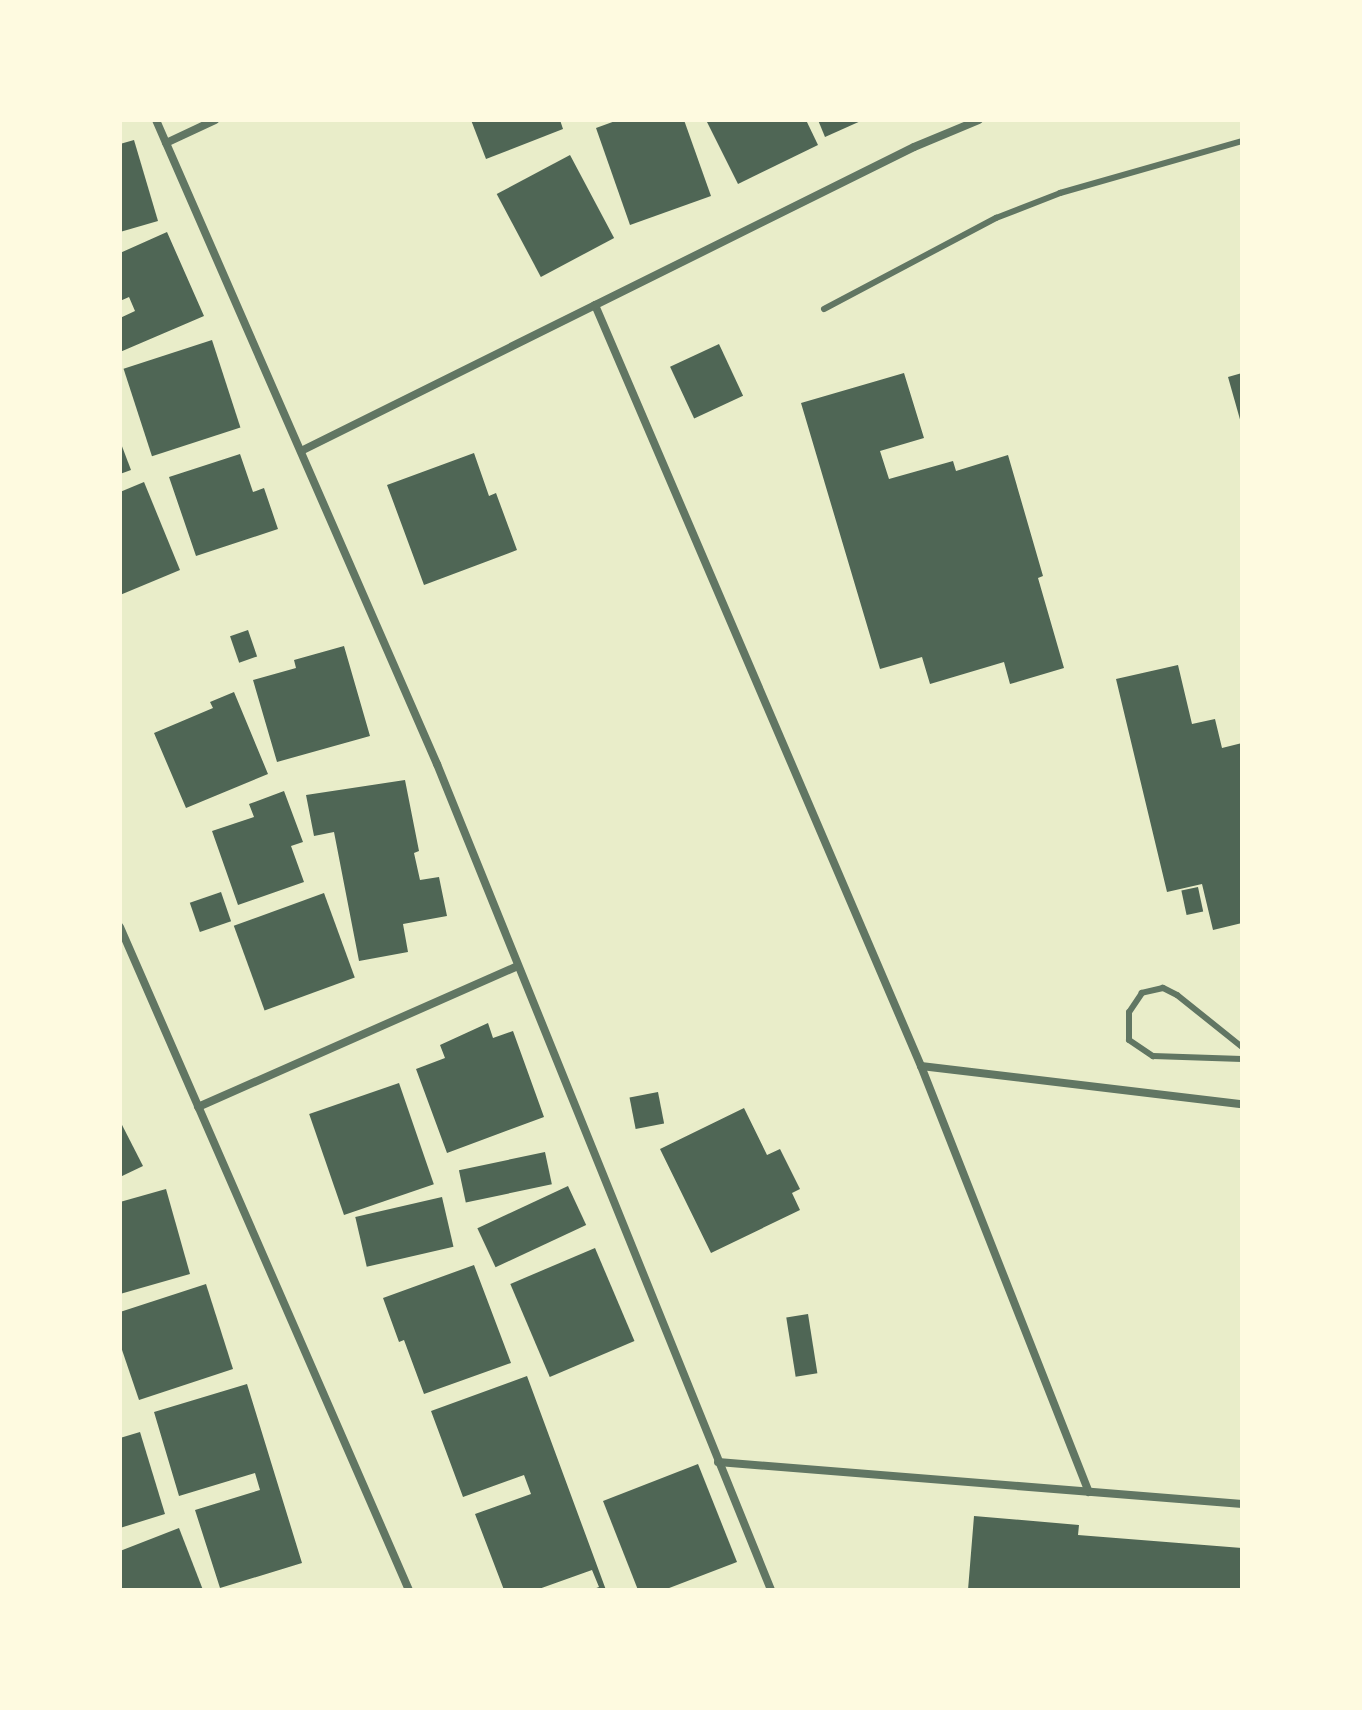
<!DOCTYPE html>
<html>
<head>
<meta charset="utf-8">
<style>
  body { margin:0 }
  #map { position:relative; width:1362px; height:1710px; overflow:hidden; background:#e9edc9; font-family:Montserrat,sans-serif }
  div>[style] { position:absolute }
  .building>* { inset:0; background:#4f6655; transform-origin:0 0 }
  .service>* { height:6px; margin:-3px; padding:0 3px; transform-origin:3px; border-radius:3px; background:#617663 }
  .minor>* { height:8px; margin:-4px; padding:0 4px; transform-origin:4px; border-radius:4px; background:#617663 }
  span { translate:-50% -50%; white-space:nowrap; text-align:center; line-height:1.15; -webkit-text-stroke:6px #fefae0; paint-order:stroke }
  .frame { position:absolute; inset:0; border:122px solid #fefae0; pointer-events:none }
</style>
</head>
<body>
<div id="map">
  <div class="building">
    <i style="clip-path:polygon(471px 120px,560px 120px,563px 129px,486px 159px)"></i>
    <i style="clip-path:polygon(618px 120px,684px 120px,711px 196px,630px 225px,596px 128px)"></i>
    <i style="clip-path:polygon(706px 120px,806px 120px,818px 145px,738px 184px)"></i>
    <i style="clip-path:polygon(818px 120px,863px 120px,825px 137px)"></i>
    <i style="clip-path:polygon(134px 140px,158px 221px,120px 232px,120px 144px)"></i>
    <i style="left:570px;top:155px;width:94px;height:83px;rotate:62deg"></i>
    <i style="clip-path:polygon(167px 232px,204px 316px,120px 352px,120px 318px,135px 311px,129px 297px,120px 301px,120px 253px)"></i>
    <i style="left:212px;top:340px;width:92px;height:93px;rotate:72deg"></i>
    <i style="left:719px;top:344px;width:57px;height:54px;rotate:65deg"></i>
    <i style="clip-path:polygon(904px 373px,924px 438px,880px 451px,889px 479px,953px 461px,956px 471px,1008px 455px,1043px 576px,1038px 578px,1064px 668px,1010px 684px,1004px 662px,930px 684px,922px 657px,880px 669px,801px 403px)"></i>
    <i style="clip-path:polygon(1242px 373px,1242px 423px,1241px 423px,1228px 377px)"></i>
    <i style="clip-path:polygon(120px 441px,131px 470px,120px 474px)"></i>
    <i style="clip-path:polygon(474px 453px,489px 496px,496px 493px,517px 550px,424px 585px,387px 485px)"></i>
    <i style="clip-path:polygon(240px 454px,253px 492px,264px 488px,278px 529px,196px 556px,169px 477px)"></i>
    <i style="clip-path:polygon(144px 482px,180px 570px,120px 595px,120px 492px)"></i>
    <i style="left:248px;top:630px;width:28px;height:19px;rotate:71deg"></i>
    <i style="clip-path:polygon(344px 646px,370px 736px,277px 762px,253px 680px,296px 668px,294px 660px)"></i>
    <i style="clip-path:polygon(1178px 665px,1192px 724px,1215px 719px,1222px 748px,1242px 743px,1242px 923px,1213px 930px,1202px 884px,1167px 892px,1116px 679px)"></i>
    <i style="clip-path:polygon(234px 692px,268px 774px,186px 808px,154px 733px,213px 708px,210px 702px)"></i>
    <i style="clip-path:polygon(405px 780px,419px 851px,414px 853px,420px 880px,439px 877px,447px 916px,403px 924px,408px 952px,359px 961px,334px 832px,314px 836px,306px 795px)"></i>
    <i style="clip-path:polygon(284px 791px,303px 842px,291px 846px,304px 882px,238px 905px,212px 831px,254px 817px,249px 804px)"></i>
    <i style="left:1198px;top:887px;width:25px;height:17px;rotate:78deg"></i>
    <i style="left:221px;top:892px;width:31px;height:33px;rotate:71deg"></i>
    <i style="left:324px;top:893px;width:90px;height:96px;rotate:70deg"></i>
    <i style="clip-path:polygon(488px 1023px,493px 1038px,513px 1031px,544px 1117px,447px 1153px,416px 1069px,445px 1058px,440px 1045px)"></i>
    <i style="left:399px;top:1083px;width:107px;height:95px;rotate:71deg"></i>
    <i style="left:658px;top:1092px;width:32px;height:29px;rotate:79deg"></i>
    <i style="clip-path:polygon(744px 1108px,767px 1155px,780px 1149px,800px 1189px,792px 1193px,800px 1210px,711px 1253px,660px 1149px)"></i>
    <i style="clip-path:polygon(120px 1121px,143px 1166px,120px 1177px)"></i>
    <i style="left:545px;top:1152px;width:33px;height:88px;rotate:78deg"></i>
    <i style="left:568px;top:1186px;width:43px;height:100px;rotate:65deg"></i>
    <i style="clip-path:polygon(166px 1189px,190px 1274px,120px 1294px,120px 1202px)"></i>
    <i style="left:442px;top:1197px;width:51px;height:89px;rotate:77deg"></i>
    <i style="left:595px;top:1248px;width:101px;height:92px;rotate:67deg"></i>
    <i style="clip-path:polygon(474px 1265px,511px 1363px,424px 1394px,404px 1340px,399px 1342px,383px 1298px)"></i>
    <i style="clip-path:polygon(206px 1284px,233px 1369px,139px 1400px,120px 1344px,120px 1312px)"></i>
    <i style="left:808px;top:1314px;width:60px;height:22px;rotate:81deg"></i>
    <i style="clip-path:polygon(527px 1376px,606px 1590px,591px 1590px,599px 1587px,592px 1570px,536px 1590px,504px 1590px,475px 1514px,531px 1494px,524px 1475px,463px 1497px,431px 1411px)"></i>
    <i style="clip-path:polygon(247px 1384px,302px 1563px,220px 1588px,195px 1510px,260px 1490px,255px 1473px,179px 1496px,154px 1412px)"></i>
    <i style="clip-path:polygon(140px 1432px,165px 1514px,120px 1528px,120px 1438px)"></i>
    <i style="clip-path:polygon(698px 1464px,737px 1562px,664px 1590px,638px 1590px,603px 1501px)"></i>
    <i style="clip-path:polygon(974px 1516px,1079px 1525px,1078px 1535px,1242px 1548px,1242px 1590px,968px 1590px)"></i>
    <i style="clip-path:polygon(179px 1528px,203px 1590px,120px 1590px,120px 1551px)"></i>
  </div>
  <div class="service">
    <i style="left:824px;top:309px;width:195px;rotate:-27.9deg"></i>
    <i style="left:996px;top:218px;width:69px;rotate:-21.3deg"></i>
    <i style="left:1060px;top:193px;width:189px;rotate:-15.9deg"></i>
    <i style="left:1242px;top:1047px;width:83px;rotate:-141.3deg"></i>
    <i style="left:1177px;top:995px;width:16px;rotate:-153deg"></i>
    <i style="left:1163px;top:988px;width:22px;rotate:167deg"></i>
    <i style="left:1142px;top:993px;width:23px;rotate:124deg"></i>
    <i style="left:1129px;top:1012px;width:28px;rotate:90deg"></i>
    <i style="left:1129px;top:1040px;width:29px;rotate:34deg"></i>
    <i style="left:1153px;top:1056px;width:89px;rotate:1.9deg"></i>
  </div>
  <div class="minor">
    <i style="left:156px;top:120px;width:703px;rotate:66.43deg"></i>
    <i style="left:437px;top:764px;width:891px;rotate:67.98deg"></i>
    <i style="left:166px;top:143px;width:54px;rotate:-25.1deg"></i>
    <i style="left:595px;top:305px;width:828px;rotate:66.81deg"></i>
    <i style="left:921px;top:1066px;width:458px;rotate:68.5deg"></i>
    <i style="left:301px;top:451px;width:684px;rotate:-26.38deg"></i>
    <i style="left:914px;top:147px;width:70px;rotate:-22.6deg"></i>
    <i style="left:120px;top:927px;width:723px;rotate:66.45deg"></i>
    <i style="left:921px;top:1066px;width:323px;rotate:6.8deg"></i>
    <i style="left:198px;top:1107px;width:347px;rotate:-23.8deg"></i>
    <i style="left:718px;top:1462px;width:526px;rotate:4.58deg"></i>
  </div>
  <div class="frame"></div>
</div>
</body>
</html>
